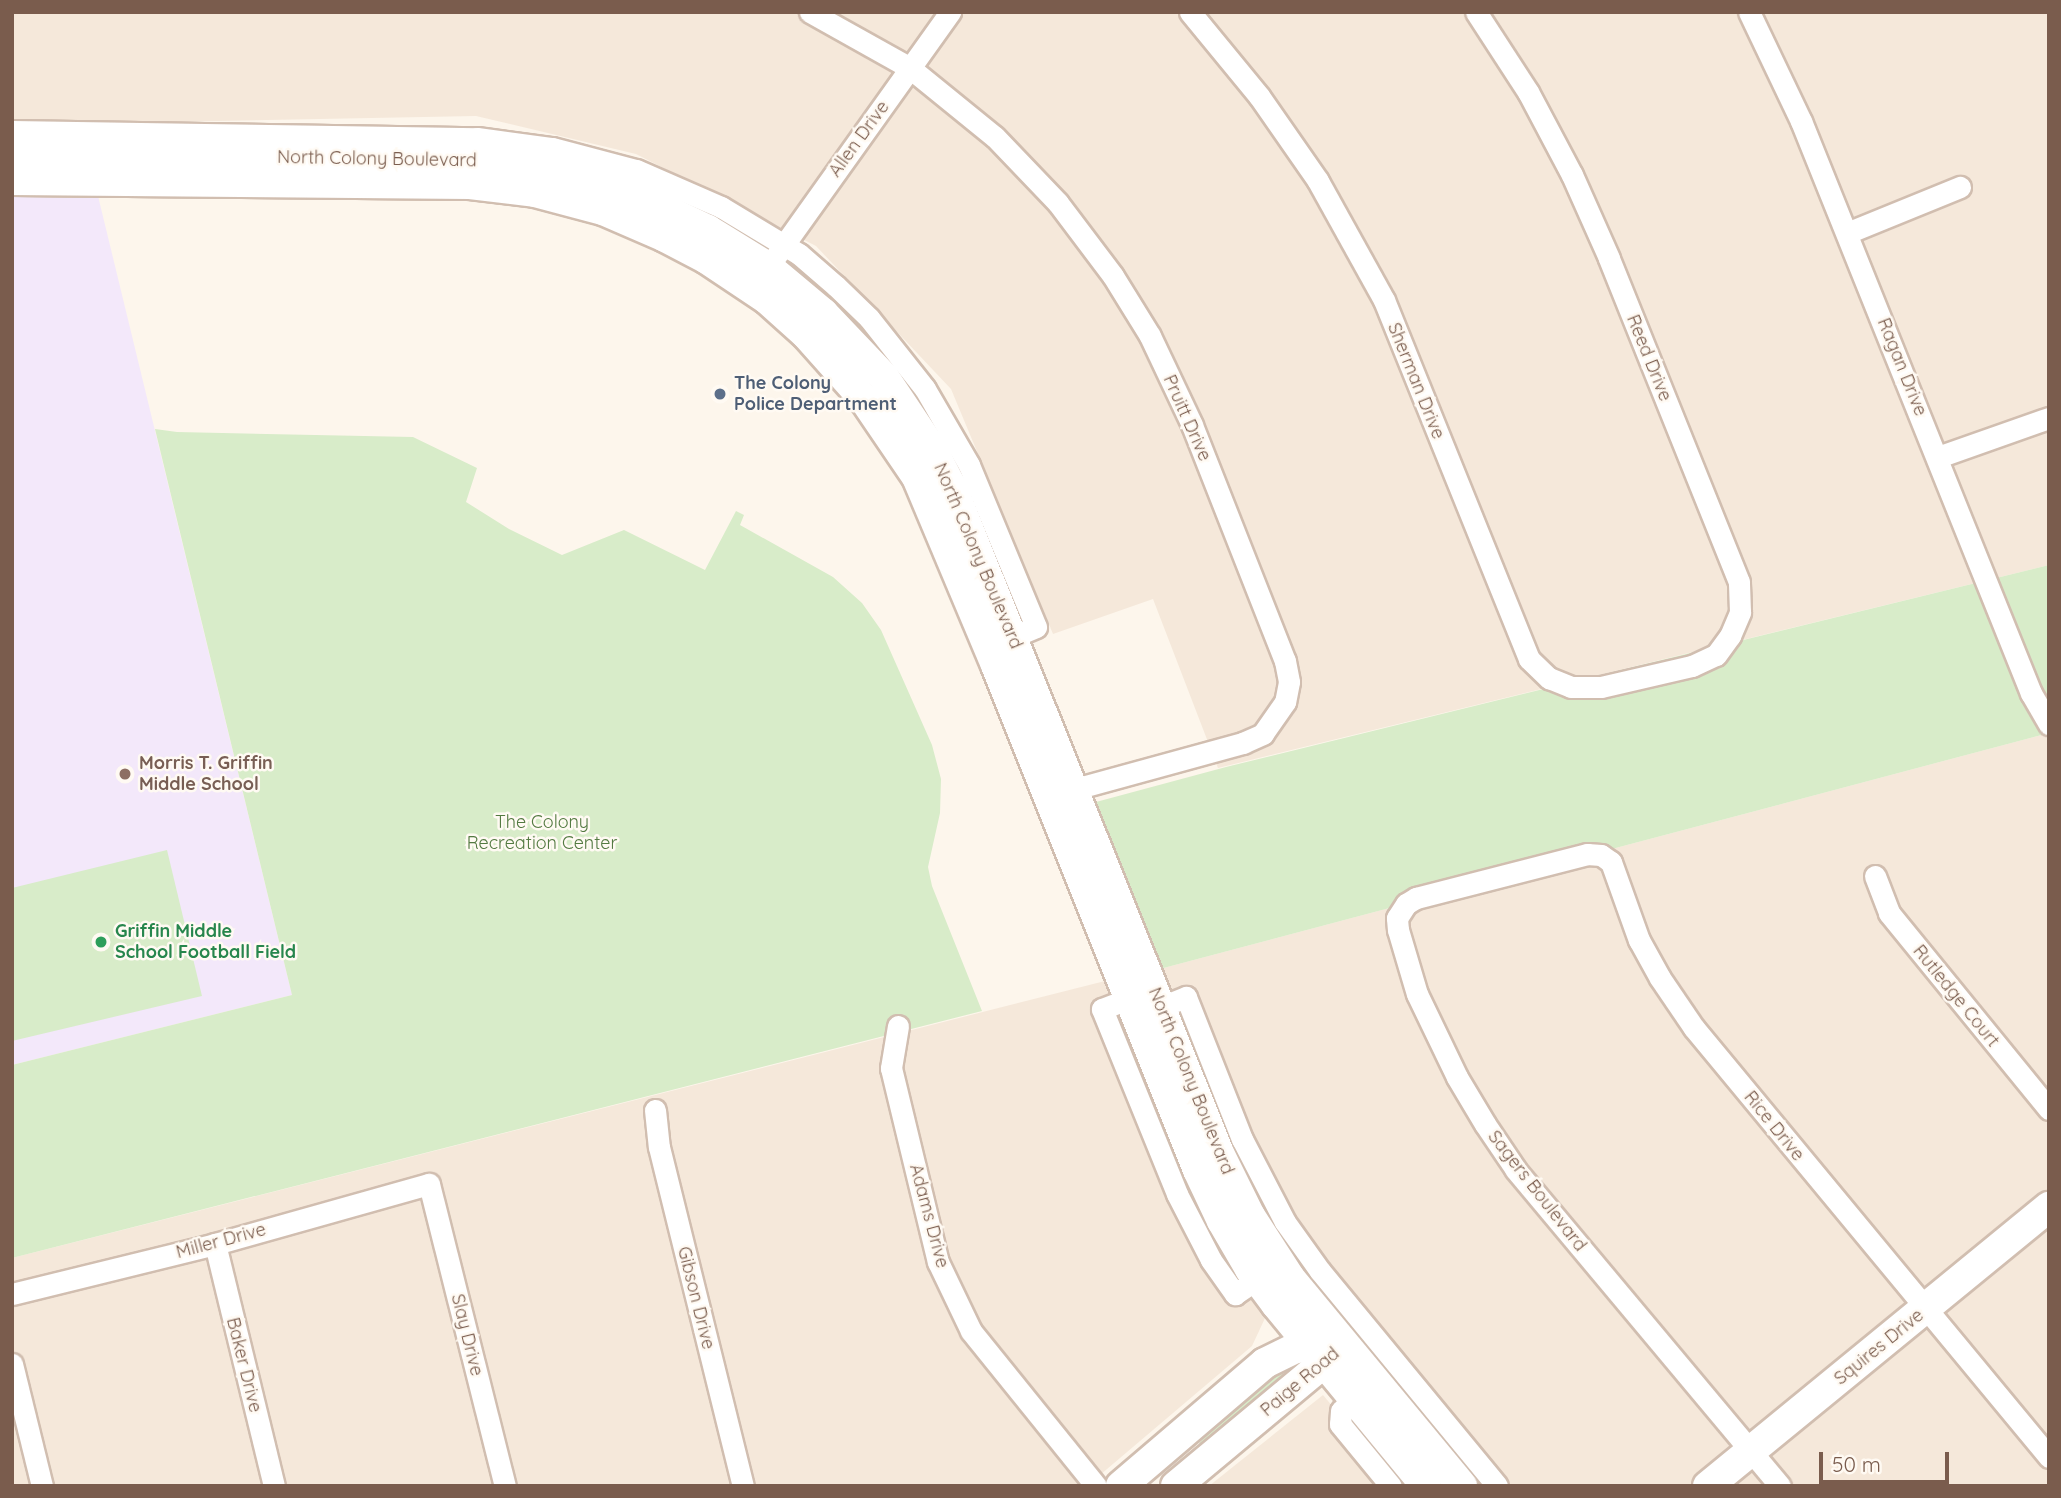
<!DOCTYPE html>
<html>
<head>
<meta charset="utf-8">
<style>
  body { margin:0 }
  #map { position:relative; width:2061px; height:1498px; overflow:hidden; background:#fdf6ec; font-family:Quicksand,sans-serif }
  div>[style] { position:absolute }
  .residential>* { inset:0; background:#f5e8da }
  .education>* { inset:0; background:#f3e8fa }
  .green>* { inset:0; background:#d8ecc9 }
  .roads { filter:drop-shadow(2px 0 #d1beb0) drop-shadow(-2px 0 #d1beb0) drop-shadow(0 2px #d1beb0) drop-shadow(0 -2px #d1beb0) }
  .street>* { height:21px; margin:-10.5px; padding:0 10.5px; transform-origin:10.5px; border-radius:10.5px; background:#fff }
  .secondary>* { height:30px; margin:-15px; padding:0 15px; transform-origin:15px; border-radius:15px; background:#fff }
  .dots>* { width:19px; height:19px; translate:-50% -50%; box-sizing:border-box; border:4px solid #fffaf3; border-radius:50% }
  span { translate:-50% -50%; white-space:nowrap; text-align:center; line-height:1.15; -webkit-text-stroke:5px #fffaf3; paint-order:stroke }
  .street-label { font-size:18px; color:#7a5c4d }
  .service-label { font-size:18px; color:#4e5e75; font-weight:700 }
  .left { translate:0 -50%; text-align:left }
  .education-label { font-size:18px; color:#785e54; font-weight:700 }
  .park-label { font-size:18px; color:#537a41 }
  .leisure-label { font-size:18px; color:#27864d; font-weight:700 }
  .frame { position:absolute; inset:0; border:14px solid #7a5c4d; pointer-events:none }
  .scale { position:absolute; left:1819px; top:1452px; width:130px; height:32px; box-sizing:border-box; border:4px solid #7a5c4d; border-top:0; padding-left:9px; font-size:21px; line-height:24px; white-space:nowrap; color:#7a5c4d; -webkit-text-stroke:5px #fffaf3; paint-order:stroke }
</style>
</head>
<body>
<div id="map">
  <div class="residential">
    <i style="clip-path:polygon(12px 12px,2049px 12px,2049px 565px,1218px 768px,1153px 599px,1053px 634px,951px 389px,816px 246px,636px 154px,476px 116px,12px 125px)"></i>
    <i style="clip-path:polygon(2049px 733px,2049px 1486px,1480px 1486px,1263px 1226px,1156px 970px)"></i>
    <i style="clip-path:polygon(1105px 981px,1178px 1164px,1221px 1249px,1266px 1316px,1252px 1346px,1087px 1486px,12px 1486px,12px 1258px)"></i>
    <i style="clip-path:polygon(1323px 1395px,1399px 1486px,1209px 1486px)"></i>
  </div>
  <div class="education">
    <i style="clip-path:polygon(12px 195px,98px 196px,292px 995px,12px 1065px)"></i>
  </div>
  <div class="green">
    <i style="clip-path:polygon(155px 429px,177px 432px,413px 437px,477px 468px,466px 502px,509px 529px,562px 555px,624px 530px,705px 570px,736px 511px,744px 515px,740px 525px,833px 577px,862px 603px,881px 630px,932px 745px,941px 779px,940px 813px,928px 867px,932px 886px,982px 1011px,12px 1258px,12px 1065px,292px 995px)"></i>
    <i style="clip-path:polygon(2049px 565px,2049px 733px,1156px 970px,1096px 802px,1226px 767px)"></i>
    <i style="clip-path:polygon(167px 850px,202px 996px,12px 1041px,12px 888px)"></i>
    <i style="clip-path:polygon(1278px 1367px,1285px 1376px,1201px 1446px,1199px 1443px)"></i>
  </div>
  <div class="roads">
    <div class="street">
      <i style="left:810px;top:12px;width:115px;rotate:29.2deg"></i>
      <i style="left:910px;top:68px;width:109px;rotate:39.1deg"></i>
      <i style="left:995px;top:137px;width:91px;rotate:46.3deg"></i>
      <i style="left:1058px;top:203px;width:91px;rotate:53deg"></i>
      <i style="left:1113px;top:276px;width:70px;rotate:58.3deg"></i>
      <i style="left:1150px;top:336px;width:98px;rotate:64.7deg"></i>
      <i style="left:1192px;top:425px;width:254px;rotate:68.5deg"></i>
      <i style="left:1285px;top:661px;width:21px;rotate:79deg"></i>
      <i style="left:1289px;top:682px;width:20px;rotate:101deg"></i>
      <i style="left:1285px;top:702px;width:39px;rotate:125deg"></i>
      <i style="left:1263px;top:734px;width:22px;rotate:156deg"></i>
      <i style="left:1243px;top:743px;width:190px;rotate:164.7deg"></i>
      <i style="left:1190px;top:12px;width:109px;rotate:50.6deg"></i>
      <i style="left:1259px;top:96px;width:103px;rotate:55.2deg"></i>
      <i style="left:1318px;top:181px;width:136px;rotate:61deg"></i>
      <i style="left:1384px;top:300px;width:387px;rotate:68deg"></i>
      <i style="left:1529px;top:659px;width:28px;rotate:44deg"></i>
      <i style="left:1549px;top:678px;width:24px;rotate:22deg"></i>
      <i style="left:1571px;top:687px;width:30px"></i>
      <i style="left:1601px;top:687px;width:93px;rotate:-13deg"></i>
      <i style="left:1692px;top:666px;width:26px;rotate:-25deg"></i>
      <i style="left:1716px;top:655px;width:24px;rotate:-54deg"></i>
      <i style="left:1730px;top:636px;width:26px;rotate:-67deg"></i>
      <i style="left:1740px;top:612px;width:30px;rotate:-92deg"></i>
      <i style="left:1739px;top:582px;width:349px;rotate:-111.9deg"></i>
      <i style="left:1609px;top:258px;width:91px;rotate:-114deg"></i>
      <i style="left:1572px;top:175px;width:94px;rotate:-117.9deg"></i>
      <i style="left:1528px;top:92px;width:95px;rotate:-123deg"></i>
      <i style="left:1749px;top:12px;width:121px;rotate:64.5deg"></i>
      <i style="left:1801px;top:121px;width:617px;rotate:68.1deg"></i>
      <i style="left:2031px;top:693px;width:36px;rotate:60deg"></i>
      <i style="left:12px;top:131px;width:465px;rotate:0.9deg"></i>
      <i style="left:477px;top:138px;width:76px;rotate:7.6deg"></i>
      <i style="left:552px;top:148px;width:87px;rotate:14.7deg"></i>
      <i style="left:636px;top:170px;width:93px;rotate:23.5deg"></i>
      <i style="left:721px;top:207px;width:91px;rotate:31.1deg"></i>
      <i style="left:799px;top:254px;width:49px;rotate:40.9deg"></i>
      <i style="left:836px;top:286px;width:46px;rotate:44.1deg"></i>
      <i style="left:869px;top:318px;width:90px;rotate:51.7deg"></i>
      <i style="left:925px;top:389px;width:88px;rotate:59.9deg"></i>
      <i style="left:969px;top:465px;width:175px;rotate:67.5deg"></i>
      <i style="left:1036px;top:627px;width:26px;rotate:157deg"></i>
      <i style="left:1847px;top:233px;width:122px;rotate:-22.2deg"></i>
      <i style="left:776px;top:256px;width:300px;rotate:-54.5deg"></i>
      <i style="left:1938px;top:457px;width:118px;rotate:-19.4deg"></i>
      <i style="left:1875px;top:876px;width:40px;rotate:69deg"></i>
      <i style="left:1889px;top:913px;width:253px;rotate:50.8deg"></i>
      <i style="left:1128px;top:999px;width:28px;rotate:159deg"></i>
      <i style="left:1102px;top:1009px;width:200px;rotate:67.9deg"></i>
      <i style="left:1177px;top:1194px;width:74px;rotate:62.7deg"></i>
      <i style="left:1211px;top:1260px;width:42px;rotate:54.8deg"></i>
      <i style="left:1235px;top:1294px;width:27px;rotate:-34deg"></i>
      <i style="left:1161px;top:1007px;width:27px;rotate:-22deg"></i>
      <i style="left:1186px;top:997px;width:153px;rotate:68.5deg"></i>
      <i style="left:1242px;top:1139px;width:93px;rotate:62.6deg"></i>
      <i style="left:1285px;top:1222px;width:60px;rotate:54.5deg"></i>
      <i style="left:1320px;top:1271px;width:278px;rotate:50.5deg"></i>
      <i style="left:898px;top:1026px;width:43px;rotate:99.5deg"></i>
      <i style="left:891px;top:1068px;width:200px;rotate:76.4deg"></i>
      <i style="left:938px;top:1262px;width:76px;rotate:64.4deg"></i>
      <i style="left:971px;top:1331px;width:199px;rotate:51.1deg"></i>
      <i style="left:655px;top:1110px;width:37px;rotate:84deg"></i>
      <i style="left:659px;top:1147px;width:349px;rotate:76.1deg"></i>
      <i style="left:215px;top:1244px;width:249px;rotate:76.3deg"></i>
      <i style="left:12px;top:1294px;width:209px;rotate:-13.8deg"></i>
      <i style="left:215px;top:1244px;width:222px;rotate:-15.7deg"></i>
      <i style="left:429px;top:1184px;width:311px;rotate:75.9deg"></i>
      <i style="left:12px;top:1364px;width:126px;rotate:76.2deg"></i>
      <i style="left:1354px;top:1398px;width:18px;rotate:135deg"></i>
      <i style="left:1341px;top:1411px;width:13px;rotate:94deg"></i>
      <i style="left:1340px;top:1424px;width:80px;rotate:50.6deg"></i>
      <i style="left:1780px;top:1486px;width:412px;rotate:-129.9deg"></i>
      <i style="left:1516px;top:1170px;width:55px;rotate:-124deg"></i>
      <i style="left:1485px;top:1124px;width:55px;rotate:-120.8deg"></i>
      <i style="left:1457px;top:1077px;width:92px;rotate:-115.7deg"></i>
      <i style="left:1417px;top:994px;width:67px;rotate:-106.5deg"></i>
      <i style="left:1398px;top:930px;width:12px;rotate:-95deg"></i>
      <i style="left:1397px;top:918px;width:17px;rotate:-57deg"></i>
      <i style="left:1406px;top:904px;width:12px;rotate:-31deg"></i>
      <i style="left:1416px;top:898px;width:177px;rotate:-14.4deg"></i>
      <i style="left:1587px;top:854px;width:14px;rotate:4deg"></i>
      <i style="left:1601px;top:855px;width:12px;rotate:35deg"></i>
      <i style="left:1611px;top:862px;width:83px;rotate:70.3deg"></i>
      <i style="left:1639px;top:940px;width:43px;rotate:61.1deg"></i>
      <i style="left:1660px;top:978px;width:60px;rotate:55.8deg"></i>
      <i style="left:1694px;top:1028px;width:557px;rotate:50.39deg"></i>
    </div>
    <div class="secondary">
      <i style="left:12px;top:152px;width:441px;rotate:0.6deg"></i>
      <i style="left:453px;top:157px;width:88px;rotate:7.9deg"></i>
      <i style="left:540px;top:169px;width:87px;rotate:14deg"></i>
      <i style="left:624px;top:190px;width:93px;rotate:25.5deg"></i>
      <i style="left:708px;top:230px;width:70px;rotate:31.7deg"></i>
      <i style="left:768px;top:267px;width:72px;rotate:39.9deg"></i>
      <i style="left:823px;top:313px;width:88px;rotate:46.4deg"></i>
      <i style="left:884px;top:377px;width:87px;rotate:56.3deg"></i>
      <i style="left:932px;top:449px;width:42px;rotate:62.8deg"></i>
      <i style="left:951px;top:486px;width:717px;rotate:68.12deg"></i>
      <i style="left:1218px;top:1151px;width:72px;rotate:63.8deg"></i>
      <i style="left:1250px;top:1216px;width:74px;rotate:57.2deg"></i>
      <i style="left:1290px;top:1278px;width:270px;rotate:50.4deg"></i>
      <i style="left:12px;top:180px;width:458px;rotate:0.5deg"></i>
      <i style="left:470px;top:184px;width:65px;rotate:7deg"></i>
      <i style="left:535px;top:192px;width:70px;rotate:14.8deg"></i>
      <i style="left:603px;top:210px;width:68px;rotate:23.5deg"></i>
      <i style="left:665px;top:237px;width:47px;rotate:27.6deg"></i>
      <i style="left:707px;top:259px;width:72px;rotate:33.7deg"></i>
      <i style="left:767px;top:299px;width:52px;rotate:41.9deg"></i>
      <i style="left:806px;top:334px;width:87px;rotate:48.3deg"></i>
      <i style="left:864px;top:399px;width:94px;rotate:55.8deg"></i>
      <i style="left:917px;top:477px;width:204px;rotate:67.2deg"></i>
      <i style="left:996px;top:665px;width:544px;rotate:68.2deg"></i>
      <i style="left:1198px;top:1170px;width:56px;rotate:64.8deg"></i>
      <i style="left:1222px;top:1221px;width:56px;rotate:59.7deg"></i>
      <i style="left:1250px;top:1269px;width:44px;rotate:53.4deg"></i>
      <i style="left:1276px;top:1304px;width:236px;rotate:50.5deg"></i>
      <i style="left:1121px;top:1486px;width:189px;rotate:-40.5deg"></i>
      <i style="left:1265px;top:1363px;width:34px;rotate:-26deg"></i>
      <i style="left:1296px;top:1348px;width:31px;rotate:-6deg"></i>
      <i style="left:1176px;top:1486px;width:212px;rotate:-39.8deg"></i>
      <i style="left:1708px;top:1486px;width:441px;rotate:-39.3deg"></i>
    </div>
  </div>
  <div class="dots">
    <i style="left:720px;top:394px;background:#5c6f8a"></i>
    <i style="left:125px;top:774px;background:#8d6e63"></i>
    <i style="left:101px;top:942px;background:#2e9e5b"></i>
  </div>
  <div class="street-label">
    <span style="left:859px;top:139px;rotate:-54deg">Allen Drive</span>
    <span style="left:377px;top:159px;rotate:1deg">North Colony Boulevard</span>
    <span style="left:1649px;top:358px;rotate:68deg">Reed Drive</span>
    <span style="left:1902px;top:367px;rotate:68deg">Ragan Drive</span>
    <span style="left:1416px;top:381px;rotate:68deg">Sherman Drive</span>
    <span style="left:1187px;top:418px;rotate:66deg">Pruitt Drive</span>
    <span style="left:978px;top:556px;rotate:67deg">North Colony Boulevard</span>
    <span style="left:1956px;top:996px;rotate:51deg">Rutledge Court</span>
    <span style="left:1191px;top:1081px;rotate:68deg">North Colony Boulevard</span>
    <span style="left:1774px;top:1126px;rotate:51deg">Rice Drive</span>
    <span style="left:1537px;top:1191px;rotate:52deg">Sagers Boulevard</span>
    <span style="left:929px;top:1216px;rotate:75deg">Adams Drive</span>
    <span style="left:221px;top:1241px;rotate:-15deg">Miller Drive</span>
    <span style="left:696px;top:1298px;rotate:76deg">Gibson Drive</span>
    <span style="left:467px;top:1335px;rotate:76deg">Slay Drive</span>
    <span style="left:1879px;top:1347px;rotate:-39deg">Squires Drive</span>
    <span style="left:244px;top:1365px;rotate:76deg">Baker Drive</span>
    <span style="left:1300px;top:1382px;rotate:-40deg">Paige Road</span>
  </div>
  <div class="service-label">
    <span class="left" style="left:734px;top:394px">The Colony<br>Police Department</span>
  </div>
  <div class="education-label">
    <span class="left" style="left:139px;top:774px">Morris T. Griffin<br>Middle School</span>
  </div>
  <div class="park-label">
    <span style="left:542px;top:833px">The Colony<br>Recreation Center</span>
  </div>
  <div class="leisure-label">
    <span class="left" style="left:115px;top:942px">Griffin Middle<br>School Football Field</span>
  </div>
  <div class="frame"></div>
  <div class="scale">50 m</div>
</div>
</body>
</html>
